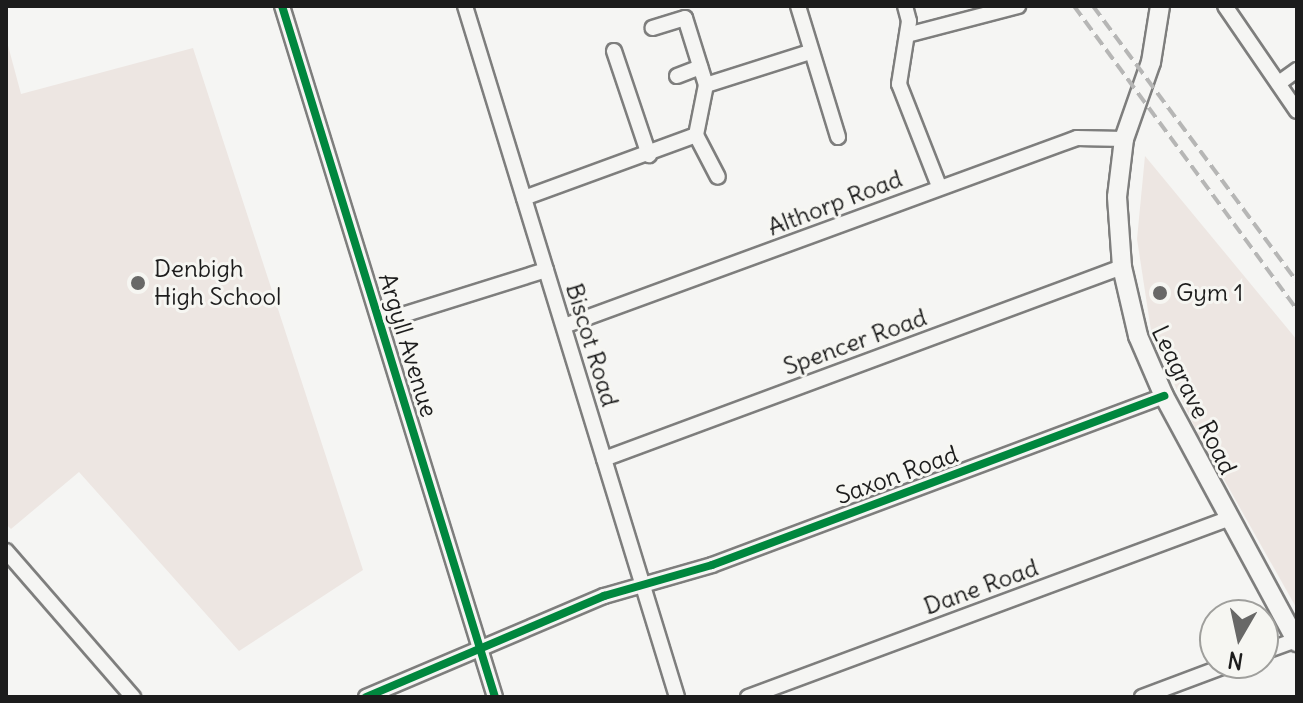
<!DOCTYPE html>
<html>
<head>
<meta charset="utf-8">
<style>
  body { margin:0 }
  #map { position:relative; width:1303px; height:703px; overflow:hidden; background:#f5f5f3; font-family:Delius,sans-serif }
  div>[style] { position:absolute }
  .built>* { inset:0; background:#ede6e2 }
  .roads { filter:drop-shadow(2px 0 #7e7e7d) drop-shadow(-2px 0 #7e7e7d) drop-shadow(0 2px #7e7e7d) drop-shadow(0 -2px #7e7e7d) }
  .street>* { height:14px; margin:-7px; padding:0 7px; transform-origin:7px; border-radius:7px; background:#f5f5f3 }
  .secondary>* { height:18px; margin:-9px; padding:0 9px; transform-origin:9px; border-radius:9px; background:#f5f5f3 }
  .rail>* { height:4px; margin-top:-2px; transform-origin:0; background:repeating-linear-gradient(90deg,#b6b6b5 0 12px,transparent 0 18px) }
  .cycleway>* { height:8px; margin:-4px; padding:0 4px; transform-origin:4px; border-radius:4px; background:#00873e }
  .dots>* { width:22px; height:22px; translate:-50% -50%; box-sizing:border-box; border:4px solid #f6f6f2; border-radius:50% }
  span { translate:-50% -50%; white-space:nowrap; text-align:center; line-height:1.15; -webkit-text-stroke:6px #f6f6f2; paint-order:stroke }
  .street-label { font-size:24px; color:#1c1c1c }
  .poi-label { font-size:24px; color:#1c1c1c }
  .left { translate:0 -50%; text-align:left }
  .frame { position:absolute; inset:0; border:8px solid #1c1c1c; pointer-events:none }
  .north { position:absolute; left:1199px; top:599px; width:80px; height:80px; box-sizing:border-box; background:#f6f6f2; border:2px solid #9f9f9c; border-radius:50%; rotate:189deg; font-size:22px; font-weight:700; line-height:32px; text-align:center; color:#1c1c1c }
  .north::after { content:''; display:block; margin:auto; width:28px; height:36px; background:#686867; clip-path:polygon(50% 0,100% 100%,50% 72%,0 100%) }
</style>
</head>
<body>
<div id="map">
  <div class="built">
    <i style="clip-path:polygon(6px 38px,21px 94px,193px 48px,363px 570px,239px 651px,79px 472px,11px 529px,6px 524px)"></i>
    <i style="clip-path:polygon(1145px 156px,1297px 340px,1297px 609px,1195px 428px,1152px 337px,1137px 239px)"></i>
  </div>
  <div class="roads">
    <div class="street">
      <i style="left:282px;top:6px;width:723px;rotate:72.87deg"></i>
      <i style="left:465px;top:6px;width:723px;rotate:72.94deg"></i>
      <i style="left:798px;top:6px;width:137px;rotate:73deg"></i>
      <i style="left:905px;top:6px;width:16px;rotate:75deg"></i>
      <i style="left:909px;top:21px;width:64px;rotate:99deg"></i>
      <i style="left:899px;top:84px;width:110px;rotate:68.6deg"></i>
      <i style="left:1225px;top:6px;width:127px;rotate:55.6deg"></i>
      <i style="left:907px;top:35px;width:115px;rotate:-14.6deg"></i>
      <i style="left:614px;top:51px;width:110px;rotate:71.4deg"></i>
      <i style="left:677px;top:76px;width:25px;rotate:-21deg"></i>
      <i style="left:1279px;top:83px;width:22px;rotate:-36deg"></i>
      <i style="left:706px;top:85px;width:109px;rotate:-17.6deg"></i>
      <i style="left:696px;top:135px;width:47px;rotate:62.4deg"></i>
      <i style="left:524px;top:198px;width:183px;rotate:-20.1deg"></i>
      <i style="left:696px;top:135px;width:51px;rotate:-78.7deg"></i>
      <i style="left:706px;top:85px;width:70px;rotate:-107.4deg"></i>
      <i style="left:685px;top:18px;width:34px;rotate:163deg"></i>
      <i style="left:380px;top:322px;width:174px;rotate:-17.4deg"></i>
      <i style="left:564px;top:326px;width:546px;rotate:-20.13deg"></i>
      <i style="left:1077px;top:138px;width:47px;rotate:1.2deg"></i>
      <i style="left:604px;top:459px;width:552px;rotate:-20.34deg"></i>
      <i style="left:6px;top:551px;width:194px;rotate:49deg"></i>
      <i style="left:1263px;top:652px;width:35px;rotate:-20deg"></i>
      <i style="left:366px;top:697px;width:259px;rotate:-23deg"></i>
      <i style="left:604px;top:596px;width:112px;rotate:-16deg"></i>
      <i style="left:712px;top:565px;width:483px;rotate:-20.5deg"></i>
      <i style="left:748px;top:697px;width:514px;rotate:-20.37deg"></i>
      <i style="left:1142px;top:697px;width:97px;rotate:-20.5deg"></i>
    </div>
    <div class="secondary">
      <i style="left:1160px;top:6px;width:57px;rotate:99.1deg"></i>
      <i style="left:1151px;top:62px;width:82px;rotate:109.3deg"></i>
      <i style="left:1124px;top:139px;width:58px;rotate:96.9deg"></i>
      <i style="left:1117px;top:197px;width:70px;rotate:85.9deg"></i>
      <i style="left:1122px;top:267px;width:71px;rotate:76.9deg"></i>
      <i style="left:1138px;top:336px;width:65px;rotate:66.6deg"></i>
      <i style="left:1164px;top:396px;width:280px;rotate:61.6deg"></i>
    </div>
  </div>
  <div class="rail">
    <i style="left:1074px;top:6px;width:377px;rotate:53.7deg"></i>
    <i style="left:1093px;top:6px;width:343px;rotate:53.5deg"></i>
  </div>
  <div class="cycleway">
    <i style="left:282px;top:6px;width:723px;rotate:72.87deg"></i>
    <i style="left:366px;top:697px;width:259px;rotate:-23deg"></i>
    <i style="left:604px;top:596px;width:112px;rotate:-16deg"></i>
    <i style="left:712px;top:565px;width:483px;rotate:-20.5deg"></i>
  </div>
  <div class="dots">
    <i style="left:138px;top:283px;background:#686867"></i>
    <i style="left:1160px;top:293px;background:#686867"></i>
  </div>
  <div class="street-label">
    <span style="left:835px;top:203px;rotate:-21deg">Althorp Road</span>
    <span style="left:855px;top:342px;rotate:-20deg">Spencer Road</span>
    <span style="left:408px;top:345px;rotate:73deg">Argyll Avenue</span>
    <span style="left:592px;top:345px;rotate:73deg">Biscot Road</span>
    <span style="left:1194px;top:400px;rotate:64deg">Leagrave Road</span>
    <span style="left:897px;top:475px;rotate:-20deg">Saxon Road</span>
    <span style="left:981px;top:587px;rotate:-20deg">Dane Road</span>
  </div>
  <div class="poi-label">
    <span class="left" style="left:154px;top:283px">Denbigh<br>High School</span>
    <span class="left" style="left:1176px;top:293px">Gym 1</span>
  </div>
  <div class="frame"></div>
  <div class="north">N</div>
</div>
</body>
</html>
